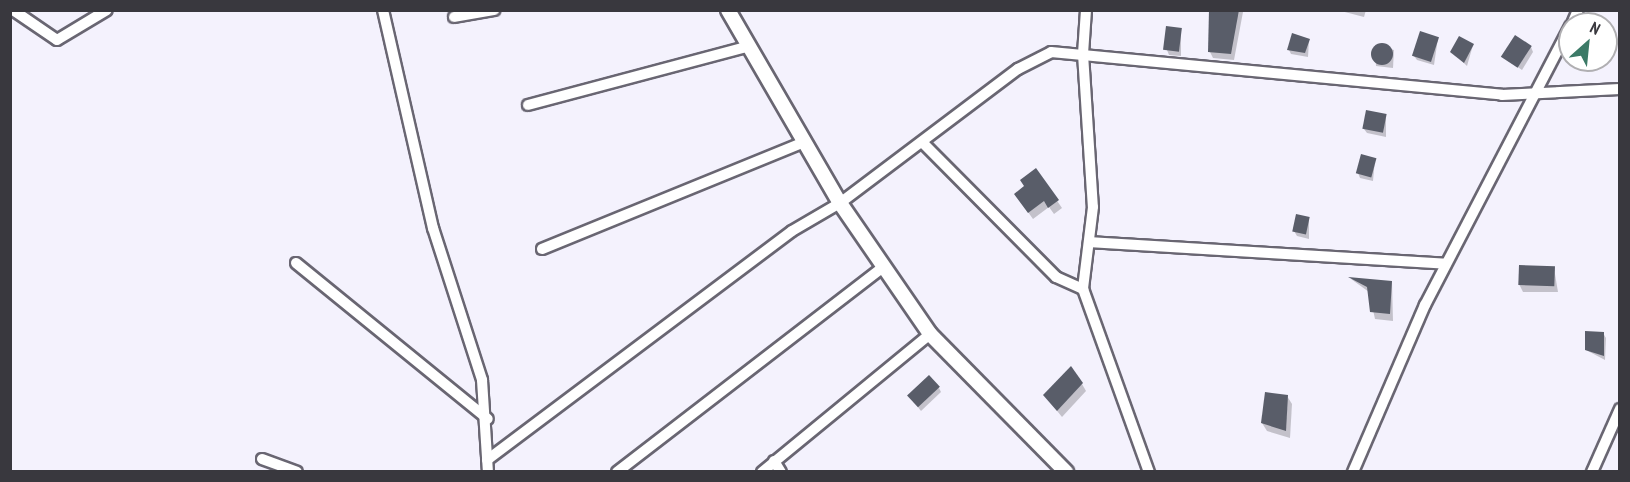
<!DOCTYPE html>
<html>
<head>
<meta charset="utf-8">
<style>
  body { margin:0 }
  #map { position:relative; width:1630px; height:482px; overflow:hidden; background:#f4f2fd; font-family:"PT Sans Narrow",sans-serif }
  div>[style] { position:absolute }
  .shadow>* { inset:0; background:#0003 }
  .building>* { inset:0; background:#595d69; transform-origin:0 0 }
  .round { border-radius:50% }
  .roads { filter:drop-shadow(2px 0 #696672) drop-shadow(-2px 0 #696672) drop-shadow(0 2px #696672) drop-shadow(0 -2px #696672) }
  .minor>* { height:10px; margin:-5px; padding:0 5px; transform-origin:5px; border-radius:5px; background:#fff }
  .tertiary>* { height:14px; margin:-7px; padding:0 7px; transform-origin:7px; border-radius:7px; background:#fff }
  span { translate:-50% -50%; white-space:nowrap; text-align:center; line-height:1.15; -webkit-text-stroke:6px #fff; paint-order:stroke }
  .frame { position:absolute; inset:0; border:12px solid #39383e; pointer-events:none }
  .north { position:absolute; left:1558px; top:12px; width:60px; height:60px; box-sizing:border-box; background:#fff; border:2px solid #b0afb2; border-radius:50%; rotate:27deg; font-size:16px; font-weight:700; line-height:24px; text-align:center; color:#39383e }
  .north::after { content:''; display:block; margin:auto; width:21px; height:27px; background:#3c7a67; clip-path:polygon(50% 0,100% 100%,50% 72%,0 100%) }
</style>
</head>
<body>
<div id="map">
  <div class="shadow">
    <i style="clip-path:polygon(1213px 10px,1243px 12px,1234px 60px,1213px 58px,1210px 52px)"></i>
    <i style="clip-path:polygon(1337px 10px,1366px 10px,1364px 17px)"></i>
    <i style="clip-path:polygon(1181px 30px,1181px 56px,1169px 55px,1167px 50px)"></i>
    <i style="clip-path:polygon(1438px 38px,1434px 65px,1417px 60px,1414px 56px)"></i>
    <i style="clip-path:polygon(1309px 40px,1308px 57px,1291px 54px,1289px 50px)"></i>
    <i style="clip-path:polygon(1375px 45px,1394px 50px,1393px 68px,1376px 66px)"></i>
    <i style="clip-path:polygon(1473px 45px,1467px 66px,1452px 52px)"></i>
    <i style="clip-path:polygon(1531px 47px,1533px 52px,1522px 70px,1503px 57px)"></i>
    <i style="clip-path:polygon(1386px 116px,1386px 137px,1367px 133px,1364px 129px)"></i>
    <i style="clip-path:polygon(1375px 159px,1373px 181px,1360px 178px,1358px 173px)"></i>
    <i style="clip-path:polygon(1036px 170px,1062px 208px,1054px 214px,1049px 207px,1033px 219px,1020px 201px)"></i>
    <i style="clip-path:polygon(1309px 219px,1309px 239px,1297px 236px,1294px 231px)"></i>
    <i style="clip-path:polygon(1554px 268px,1558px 292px,1523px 292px,1519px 284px)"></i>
    <i style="clip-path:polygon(1351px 279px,1392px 282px,1393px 321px,1375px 319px,1369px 292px)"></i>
    <i style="clip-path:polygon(1603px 333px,1606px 338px,1605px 360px,1586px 350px)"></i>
    <i style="clip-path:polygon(1082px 384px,1086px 391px,1062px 417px,1045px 396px)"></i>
    <i style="clip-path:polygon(939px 388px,941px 392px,921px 411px,909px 396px)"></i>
    <i style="clip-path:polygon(1287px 396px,1292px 404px,1290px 438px,1267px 431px,1262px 423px)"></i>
  </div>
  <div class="building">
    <i style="clip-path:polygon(1209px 10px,1239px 10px,1231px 54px,1208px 52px)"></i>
    <i style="left:1166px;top:26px;width:16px;height:24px;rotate:7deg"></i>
    <i style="left:1420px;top:31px;width:20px;height:26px;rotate:18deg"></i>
    <i style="clip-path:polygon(1292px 33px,1310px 39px,1305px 53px,1287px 50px)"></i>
    <i style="left:1515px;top:35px;width:20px;height:26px;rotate:33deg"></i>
    <i style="clip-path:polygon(1459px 36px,1474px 44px,1464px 63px,1450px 52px)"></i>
    <i class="round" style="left:1371px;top:43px;width:22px;height:22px"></i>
    <i style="left:1366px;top:110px;width:21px;height:19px;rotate:11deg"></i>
    <i style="left:1361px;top:154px;width:16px;height:20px;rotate:15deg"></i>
    <i style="clip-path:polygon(1036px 168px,1059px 200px,1048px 208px,1044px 201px,1028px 213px,1014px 194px,1024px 186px,1020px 180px)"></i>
    <i style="left:1296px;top:214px;width:14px;height:18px;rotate:12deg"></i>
    <i style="left:1519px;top:265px;width:36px;height:20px;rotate:2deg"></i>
    <i style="clip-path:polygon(1348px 277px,1392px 281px,1390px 314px,1370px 312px,1367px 287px)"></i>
    <i style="clip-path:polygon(1585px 331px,1604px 332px,1604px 356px,1585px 350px)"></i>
    <i style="clip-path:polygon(1071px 366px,1083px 383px,1057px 411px,1043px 395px)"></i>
    <i style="left:929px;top:375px;width:16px;height:30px;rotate:47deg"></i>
    <i style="clip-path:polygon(1265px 392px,1288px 395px,1286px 431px,1261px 423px)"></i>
  </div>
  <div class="roads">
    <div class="minor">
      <i style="left:13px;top:10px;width:53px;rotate:34.3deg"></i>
      <i style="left:57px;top:40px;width:58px;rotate:-31deg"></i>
      <i style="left:383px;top:10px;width:224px;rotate:77.1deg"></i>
      <i style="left:433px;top:228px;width:160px;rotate:72.1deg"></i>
      <i style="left:482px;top:380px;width:92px;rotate:86.3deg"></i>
      <i style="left:1086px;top:10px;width:44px;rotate:93.9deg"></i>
      <i style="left:1083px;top:54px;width:153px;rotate:86.3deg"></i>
      <i style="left:1093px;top:207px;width:83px;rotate:97deg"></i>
      <i style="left:1083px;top:289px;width:195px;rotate:70.2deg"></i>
      <i style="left:454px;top:17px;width:41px;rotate:-9.9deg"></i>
      <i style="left:1572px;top:24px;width:15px;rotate:-67deg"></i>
      <i style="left:528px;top:105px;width:229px;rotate:-14.9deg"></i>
      <i style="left:923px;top:143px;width:189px;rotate:45.2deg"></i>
      <i style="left:1056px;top:277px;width:30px;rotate:24deg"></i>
      <i style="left:1089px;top:242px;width:357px;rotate:3.5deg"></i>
      <i style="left:542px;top:249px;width:285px;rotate:-22.2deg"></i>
      <i style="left:296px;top:263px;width:247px;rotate:39.1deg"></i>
      <i style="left:262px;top:459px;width:37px;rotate:20deg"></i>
      <i style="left:487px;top:460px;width:381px;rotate:-36.9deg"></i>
      <i style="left:792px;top:231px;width:56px;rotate:-30.3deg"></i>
      <i style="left:840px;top:203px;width:223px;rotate:-37deg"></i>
      <i style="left:1018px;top:69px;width:37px;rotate:-27deg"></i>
      <i style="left:1051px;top:52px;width:453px;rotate:5.4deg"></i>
      <i style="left:1502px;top:95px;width:118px;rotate:-2.9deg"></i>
      <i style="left:774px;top:461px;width:13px;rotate:58deg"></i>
      <i style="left:617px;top:472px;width:336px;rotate:-37.6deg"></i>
      <i style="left:762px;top:472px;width:217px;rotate:-39.4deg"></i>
      <i style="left:1353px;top:472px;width:182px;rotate:-66.7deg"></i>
      <i style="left:1425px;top:305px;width:314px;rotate:-62.5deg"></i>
      <i style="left:1592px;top:472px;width:69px;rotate:-66deg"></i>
    </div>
    <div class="tertiary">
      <i style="left:728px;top:10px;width:223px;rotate:59.9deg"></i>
      <i style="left:840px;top:203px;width:159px;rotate:55.5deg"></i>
      <i style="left:930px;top:334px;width:194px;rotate:45.4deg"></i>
    </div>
  </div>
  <div class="frame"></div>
  <div class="north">N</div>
</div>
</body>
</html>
